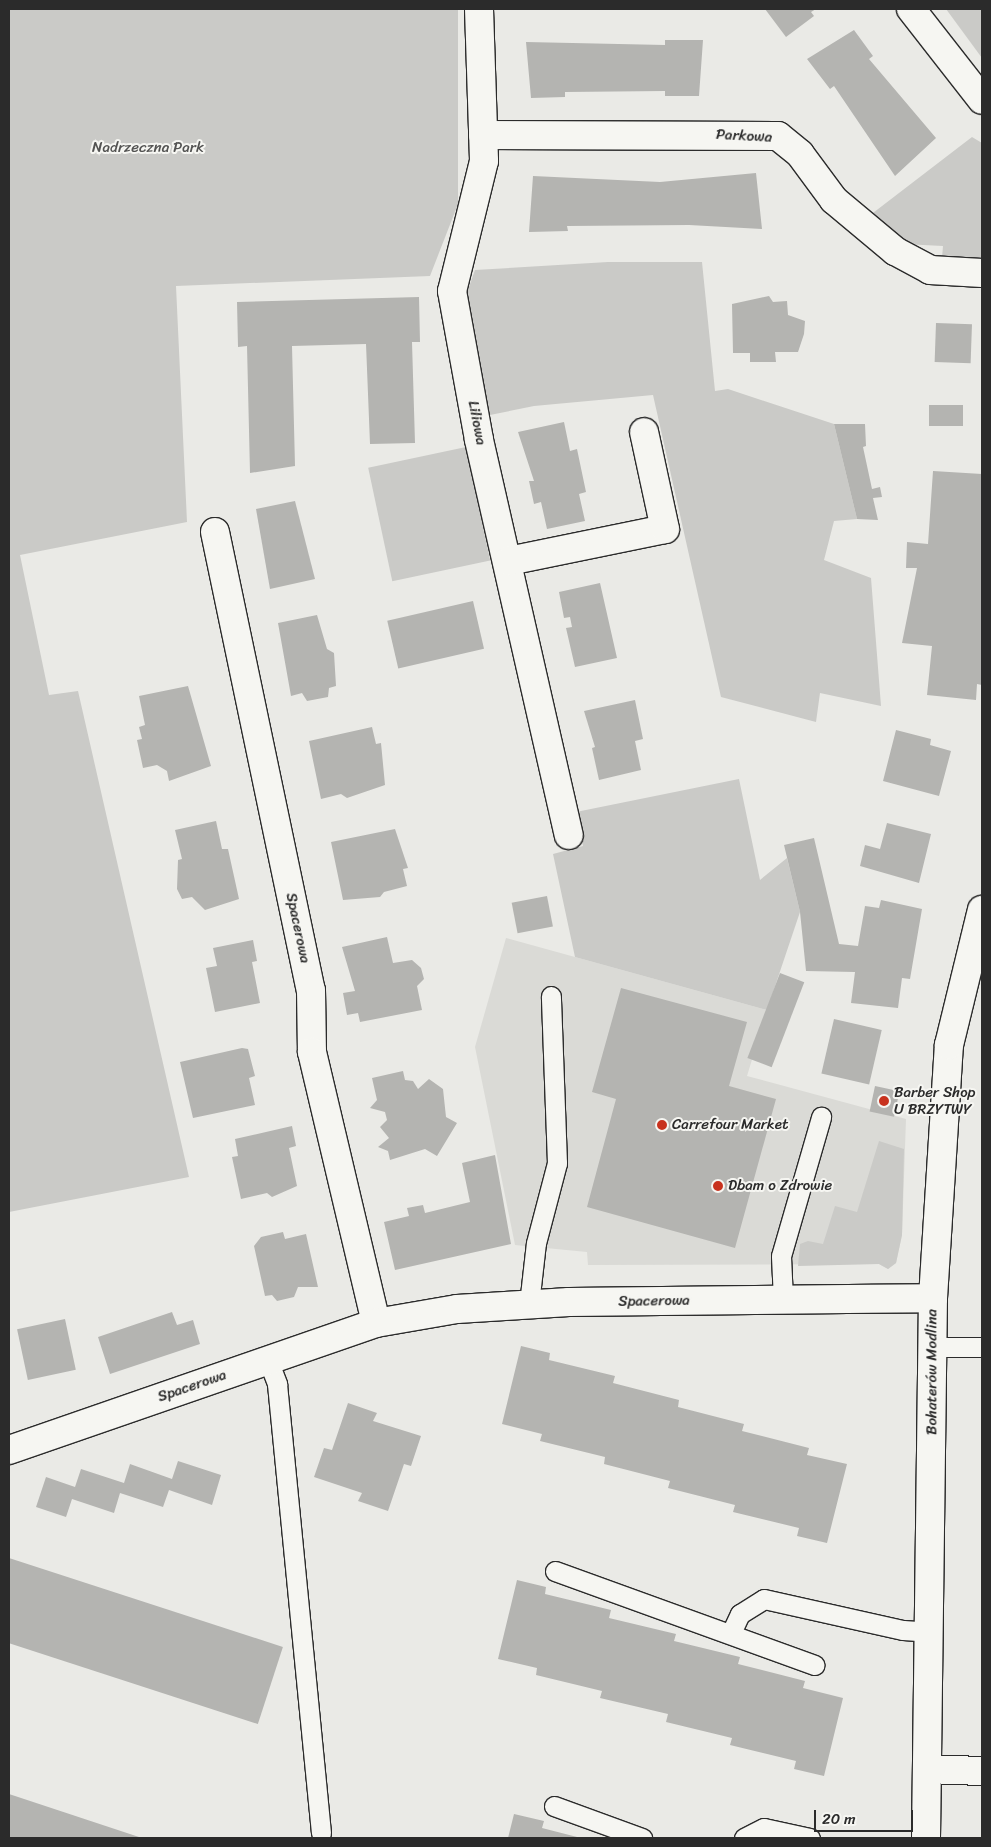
<!DOCTYPE html>
<html>
<head>
<meta charset="utf-8">
<style>
  body { margin:0 }
  #map { position:relative; width:991px; height:1847px; overflow:hidden; background:#eaeae6; font-family:Sriracha,sans-serif }
  div>[style] { position:absolute }
  .built>* { inset:0; background:#dadad6 }
  .green>* { inset:0; background:#cacac7; transform-origin:0 0 }
  .building>* { inset:0; background:#b4b4b1; transform-origin:0 0 }
  .roads { filter:drop-shadow(1px 0 #2b2b2b) drop-shadow(-1px 0 #2b2b2b) drop-shadow(0 1px #2b2b2b) drop-shadow(0 -1px #2b2b2b) }
  .service>* { height:19px; margin:-9.5px; padding:0 9.5px; transform-origin:9.5px; border-radius:9.5px; background:#f6f6f2 }
  .minor>* { height:28px; margin:-14px; padding:0 14px; transform-origin:14px; border-radius:14px; background:#f6f6f2 }
  .secondary>* { height:28px; margin:-14px; padding:0 14px; transform-origin:14px; border-radius:14px; background:#f6f6f2 }
  .dots>* { width:14px; height:14px; translate:-50% -50%; box-sizing:border-box; border:2px solid #f6f6f2; border-radius:50% }
  span { translate:-50% -50%; white-space:nowrap; text-align:center; line-height:1.15; -webkit-text-stroke:4px #f6f6f2; paint-order:stroke }
  .street-label { font-size:15px; color:#2b2b2b }
  .park-label { font-size:15px; color:#535352 }
  .poi-label { font-size:15px; color:#2b2b2b }
  .left { translate:0 -50%; text-align:left }
  .frame { position:absolute; inset:0; border:10px solid #2b2b2b; pointer-events:none }
  .scale { position:absolute; left:814px; top:1810px; width:99px; height:22px; box-sizing:border-box; border:2px solid #2b2b2b; border-top:0; padding-left:6px; font-size:15px; line-height:18px; white-space:nowrap; color:#2b2b2b; -webkit-text-stroke:4px #f6f6f2; paint-order:stroke }
</style>
</head>
<body>
<div id="map">
  <div class="built">
    <i style="clip-path:polygon(506px 938px,767px 1010px,747px 1076px,906px 1119px,902px 1235px,896px 1263px,888px 1269px,879px 1264px,588px 1265px,587px 1252px,515px 1245px,475px 1047px)"></i>
  </div>
  <div class="green">
    <i style="clip-path:polygon(9px 9px,458px 9px,458px 204px,430px 276px,176px 286px,187px 522px,20px 555px,49px 695px,78px 691px,189px 1177px,9px 1212px)"></i>
    <i style="clip-path:polygon(946px 9px,982px 9px,982px 58px)"></i>
    <i style="clip-path:polygon(972px 137px,982px 143px,982px 261px,942px 258px,943px 246px,903px 244px,869px 216px)"></i>
    <i style="clip-path:polygon(608px 262px,702px 262px,715px 391px,728px 389px,834px 424px,857px 519px,834px 521px,824px 560px,871px 578px,881px 706px,820px 693px,816px 722px,721px 697px,653px 395px,534px 406px,490px 415px,465px 298px,475px 270px)"></i>
    <i style="left:466px;top:447px;width:116px;height:100px;rotate:78deg"></i>
    <i style="clip-path:polygon(739px 779px,760px 880px,787px 858px,800px 912px,767px 1010px,575px 957px,553px 854px,583px 846px,576px 812px)"></i>
    <i style="clip-path:polygon(879px 1141px,904px 1149px,902px 1235px,896px 1263px,888px 1269px,879px 1264px,798px 1266px,800px 1244px,808px 1241px,823px 1244px,835px 1206px,857px 1212px)"></i>
  </div>
  <div class="building">
    <i style="clip-path:polygon(765px 9px,816px 9px,811px 12px,814px 16px,786px 37px)"></i>
    <i style="clip-path:polygon(854px 30px,873px 56px,869px 59px,936px 138px,895px 176px,834px 86px,830px 89px,807px 59px)"></i>
    <i style="clip-path:polygon(665px 40px,703px 40px,699px 96px,665px 96px,665px 91px,565px 92px,565px 97px,531px 98px,526px 42px,665px 45px)"></i>
    <i style="clip-path:polygon(756px 173px,762px 229px,689px 225px,567px 226px,568px 231px,529px 232px,533px 176px,660px 182px)"></i>
    <i style="clip-path:polygon(769px 296px,773px 302px,787px 301px,788px 315px,805px 321px,804px 334px,798px 352px,775px 352px,776px 362px,750px 362px,750px 353px,733px 353px,732px 304px)"></i>
    <i style="clip-path:polygon(419px 297px,420px 342px,412px 342px,415px 443px,370px 444px,366px 344px,292px 346px,295px 466px,250px 473px,247px 346px,238px 347px,237px 302px)"></i>
    <i style="left:936px;top:323px;width:36px;height:39px;rotate:2deg"></i>
    <i style="left:929px;top:405px;width:34px;height:21px"></i>
    <i style="clip-path:polygon(564px 422px,570px 451px,577px 449px,586px 492px,579px 494px,585px 521px,547px 529px,541px 502px,534px 504px,529px 481px,534px 481px,518px 432px)"></i>
    <i style="clip-path:polygon(834px 424px,865px 424px,866px 446px,863px 447px,872px 489px,880px 487px,882px 497px,873px 498px,878px 520px,857px 519px)"></i>
    <i style="clip-path:polygon(933px 471px,982px 474px,982px 685px,977px 684px,976px 700px,927px 695px,932px 646px,902px 643px,917px 568px,906px 568px,907px 542px,928px 544px)"></i>
    <i style="clip-path:polygon(295px 501px,315px 579px,270px 589px,256px 509px)"></i>
    <i style="clip-path:polygon(600px 583px,617px 658px,575px 667px,566px 628px,572px 627px,570px 617px,564px 618px,559px 592px)"></i>
    <i style="left:473px;top:601px;width:49px;height:88px;rotate:77deg"></i>
    <i style="clip-path:polygon(317px 615px,327px 649px,334px 653px,336px 686px,329px 688px,328px 697px,307px 701px,302px 693px,291px 696px,278px 623px)"></i>
    <i style="clip-path:polygon(188px 686px,211px 766px,169px 781px,167px 771px,157px 765px,143px 768px,137px 740px,142px 739px,139px 727px,145px 725px,139px 696px)"></i>
    <i style="clip-path:polygon(635px 700px,643px 739px,635px 741px,641px 770px,599px 780px,592px 748px,595px 747px,584px 711px)"></i>
    <i style="clip-path:polygon(372px 727px,376px 744px,381px 743px,385px 785px,347px 798px,341px 794px,321px 799px,309px 741px)"></i>
    <i style="clip-path:polygon(896px 730px,931px 739px,930px 745px,951px 751px,939px 796px,883px 781px)"></i>
    <i style="clip-path:polygon(216px 821px,222px 849px,228px 849px,239px 899px,205px 910px,192px 897px,182px 899px,177px 889px,178px 860px,182px 859px,175px 830px)"></i>
    <i style="clip-path:polygon(887px 823px,931px 834px,919px 883px,860px 866px,865px 845px,880px 849px)"></i>
    <i style="clip-path:polygon(395px 829px,408px 868px,403px 869px,407px 886px,384px 892px,380px 897px,343px 900px,331px 842px)"></i>
    <i style="clip-path:polygon(814px 838px,839px 944px,858px 946px,865px 906px,879px 908px,881px 900px,922px 909px,910px 979px,902px 978px,898px 1008px,851px 1003px,855px 972px,806px 971px,800px 912px,784px 845px)"></i>
    <i style="left:547px;top:896px;width:31px;height:36px;rotate:79deg"></i>
    <i style="clip-path:polygon(387px 937px,393px 963px,412px 960px,421px 968px,424px 979px,417px 986px,422px 1010px,360px 1022px,358px 1013px,347px 1015px,343px 993px,355px 991px,342px 947px)"></i>
    <i style="clip-path:polygon(253px 940px,257px 961px,252px 962px,260px 1003px,215px 1012px,206px 968px,217px 966px,213px 948px)"></i>
    <i style="left:780px;top:973px;width:26px;height:91px;rotate:21deg"></i>
    <i style="clip-path:polygon(621px 988px,747px 1022px,729px 1086px,776px 1099px,735px 1248px,587px 1207px,616px 1099px,592px 1092px)"></i>
    <i style="left:834px;top:1019px;width:49px;height:56px;rotate:13deg"></i>
    <i style="clip-path:polygon(242px 1048px,248px 1049px,255px 1076px,249px 1078px,255px 1105px,193px 1118px,180px 1062px)"></i>
    <i style="clip-path:polygon(403px 1071px,405px 1080px,413px 1081px,418px 1089px,429px 1079px,443px 1089px,446px 1117px,457px 1123px,437px 1156px,425px 1149px,390px 1160px,388px 1151px,378px 1147px,389px 1138px,380px 1127px,387px 1120px,385px 1112px,370px 1108px,377px 1100px,372px 1078px)"></i>
    <i style="left:875px;top:1086px;width:25px;height:26px;rotate:12deg"></i>
    <i style="clip-path:polygon(292px 1126px,296px 1146px,289px 1148px,297px 1186px,272px 1197px,267px 1193px,241px 1199px,232px 1157px,238px 1156px,235px 1139px)"></i>
    <i style="clip-path:polygon(495px 1155px,511px 1244px,395px 1270px,384px 1222px,409px 1216px,407px 1208px,423px 1205px,425px 1213px,470px 1202px,462px 1163px)"></i>
    <i style="clip-path:polygon(283px 1232px,285px 1239px,306px 1234px,318px 1287px,298px 1287px,294px 1297px,277px 1301px,272px 1295px,265px 1296px,254px 1246px,261px 1237px)"></i>
    <i style="clip-path:polygon(172px 1312px,177px 1325px,193px 1320px,200px 1344px,110px 1374px,98px 1337px)"></i>
    <i style="left:65px;top:1319px;width:52px;height:49px;rotate:78deg"></i>
    <i style="clip-path:polygon(521px 1346px,550px 1353px,549px 1360px,615px 1376px,613px 1383px,679px 1400px,678px 1407px,744px 1424px,742px 1431px,809px 1448px,807px 1455px,847px 1464px,827px 1543px,797px 1536px,799px 1528px,733px 1512px,735px 1505px,668px 1488px,670px 1481px,604px 1464px,605px 1457px,540px 1441px,542px 1434px,502px 1424px)"></i>
    <i style="clip-path:polygon(348px 1403px,377px 1413px,373px 1421px,421px 1436px,411px 1466px,404px 1464px,388px 1511px,358px 1501px,362px 1493px,314px 1477px,324px 1448px,332px 1450px)"></i>
    <i style="clip-path:polygon(178px 1461px,221px 1475px,212px 1505px,169px 1490px,163px 1507px,120px 1493px,114px 1513px,72px 1499px,66px 1517px,36px 1507px,46px 1477px,75px 1487px,81px 1469px,124px 1483px,130px 1464px,172px 1479px)"></i>
    <i style="left:9px;top:1558px;width:288px;height:81px;rotate:18deg"></i>
    <i style="clip-path:polygon(517px 1580px,546px 1587px,545px 1594px,611px 1610px,609px 1618px,676px 1634px,674px 1641px,740px 1657px,738px 1664px,805px 1681px,803px 1688px,843px 1698px,824px 1776px,794px 1769px,796px 1761px,730px 1745px,732px 1738px,666px 1722px,668px 1714px,600px 1698px,602px 1691px,536px 1675px,537px 1668px,498px 1659px)"></i>
    <i style="clip-path:polygon(9px 1794px,142px 1838px,9px 1838px)"></i>
    <i style="clip-path:polygon(514px 1814px,544px 1821px,542px 1828px,581px 1838px,508px 1838px)"></i>
  </div>
  <div class="roads">
    <div class="service">
      <i style="left:783px;top:1299px;width:43px;rotate:-92.7deg"></i>
      <i style="left:781px;top:1256px;width:145px;rotate:-73.9deg"></i>
      <i style="left:529px;top:1304px;width:61px;rotate:-83.5deg"></i>
      <i style="left:536px;top:1243px;width:83px;rotate:-75.3deg"></i>
      <i style="left:557px;top:1163px;width:167px;rotate:-92.1deg"></i>
      <i style="left:933px;top:1347px;width:49px"></i>
      <i style="left:268px;top:1360px;width:26px;rotate:69deg"></i>
      <i style="left:277px;top:1384px;width:451px;rotate:84.4deg"></i>
      <i style="left:555px;top:1571px;width:276px;rotate:19.9deg"></i>
      <i style="left:731px;top:1633px;width:21px;rotate:-65deg"></i>
      <i style="left:740px;top:1614px;width:28px;rotate:-32deg"></i>
      <i style="left:764px;top:1599px;width:142px;rotate:12.6deg"></i>
      <i style="left:903px;top:1630px;width:26px;rotate:4deg"></i>
      <i style="left:554px;top:1806px;width:94px;rotate:20deg"></i>
      <i style="left:744px;top:1838px;width:22px;rotate:-27deg"></i>
      <i style="left:764px;top:1828px;width:47px;rotate:12.3deg"></i>
    </div>
    <div class="minor">
      <i style="left:479px;top:9px;width:152px;rotate:88.1deg"></i>
      <i style="left:484px;top:161px;width:134px;rotate:103.8deg"></i>
      <i style="left:452px;top:291px;width:151px;rotate:79.7deg"></i>
      <i style="left:479px;top:440px;width:405px;rotate:77.2deg"></i>
      <i style="left:911px;top:9px;width:115px;rotate:52deg"></i>
      <i style="left:483px;top:135px;width:295px;rotate:0.2deg"></i>
      <i style="left:778px;top:136px;width:28px;rotate:39deg"></i>
      <i style="left:800px;top:154px;width:57px;rotate:53.5deg"></i>
      <i style="left:834px;top:200px;width:80px;rotate:39.9deg"></i>
      <i style="left:895px;top:251px;width:40px;rotate:28deg"></i>
      <i style="left:930px;top:270px;width:52px;rotate:3.3deg"></i>
      <i style="left:215px;top:532px;width:468px;rotate:78.2deg"></i>
      <i style="left:311px;top:990px;width:62px;rotate:89.1deg"></i>
      <i style="left:312px;top:1052px;width:278px;rotate:76.7deg"></i>
      <i style="left:509px;top:561px;width:159px;rotate:-11.6deg"></i>
      <i style="left:665px;top:529px;width:99px;rotate:-102.2deg"></i>
      <i style="left:9px;top:1450px;width:388px;rotate:-19.1deg"></i>
      <i style="left:376px;top:1323px;width:82px;rotate:-9.8deg"></i>
      <i style="left:457px;top:1309px;width:112px;rotate:-3.6deg"></i>
      <i style="left:569px;top:1302px;width:364px;rotate:-0.6deg"></i>
      <i style="left:927px;top:1769px;width:55px;rotate:2.1deg"></i>
    </div>
    <div class="secondary">
      <i style="left:926px;top:1838px;width:540px;rotate:-89.26deg"></i>
      <i style="left:933px;top:1298px;width:254px;rotate:-86.4deg"></i>
      <i style="left:949px;top:1045px;width:139px;rotate:-76.3deg"></i>
    </div>
  </div>
  <div class="dots">
    <i style="left:884px;top:1101px;background:#c8321e"></i>
    <i style="left:662px;top:1125px;background:#c8321e"></i>
    <i style="left:718px;top:1186px;background:#c8321e"></i>
  </div>
  <div class="street-label">
    <span style="left:744px;top:136px;rotate:3deg">Parkowa</span>
    <span style="left:477px;top:423px;rotate:79deg">Liliowa</span>
    <span style="left:298px;top:928px;rotate:78deg">Spacerowa</span>
    <span style="left:654px;top:1301px;rotate:-1deg">Spacerowa</span>
    <span style="left:932px;top:1372px;rotate:-90deg">Bohaterów Modlina</span>
    <span style="left:192px;top:1386px;rotate:-19deg">Spacerowa</span>
  </div>
  <div class="park-label">
    <span style="left:148px;top:148px">Nadrzeczna Park</span>
  </div>
  <div class="poi-label">
    <span class="left" style="left:894px;top:1101px">Barber Shop<br>U BRZYTWY</span>
    <span class="left" style="left:672px;top:1125px">Carrefour Market</span>
    <span class="left" style="left:728px;top:1186px">Dbam o Zdrowie</span>
  </div>
  <div class="frame"></div>
  <div class="scale">20 m</div>
</div>
</body>
</html>
